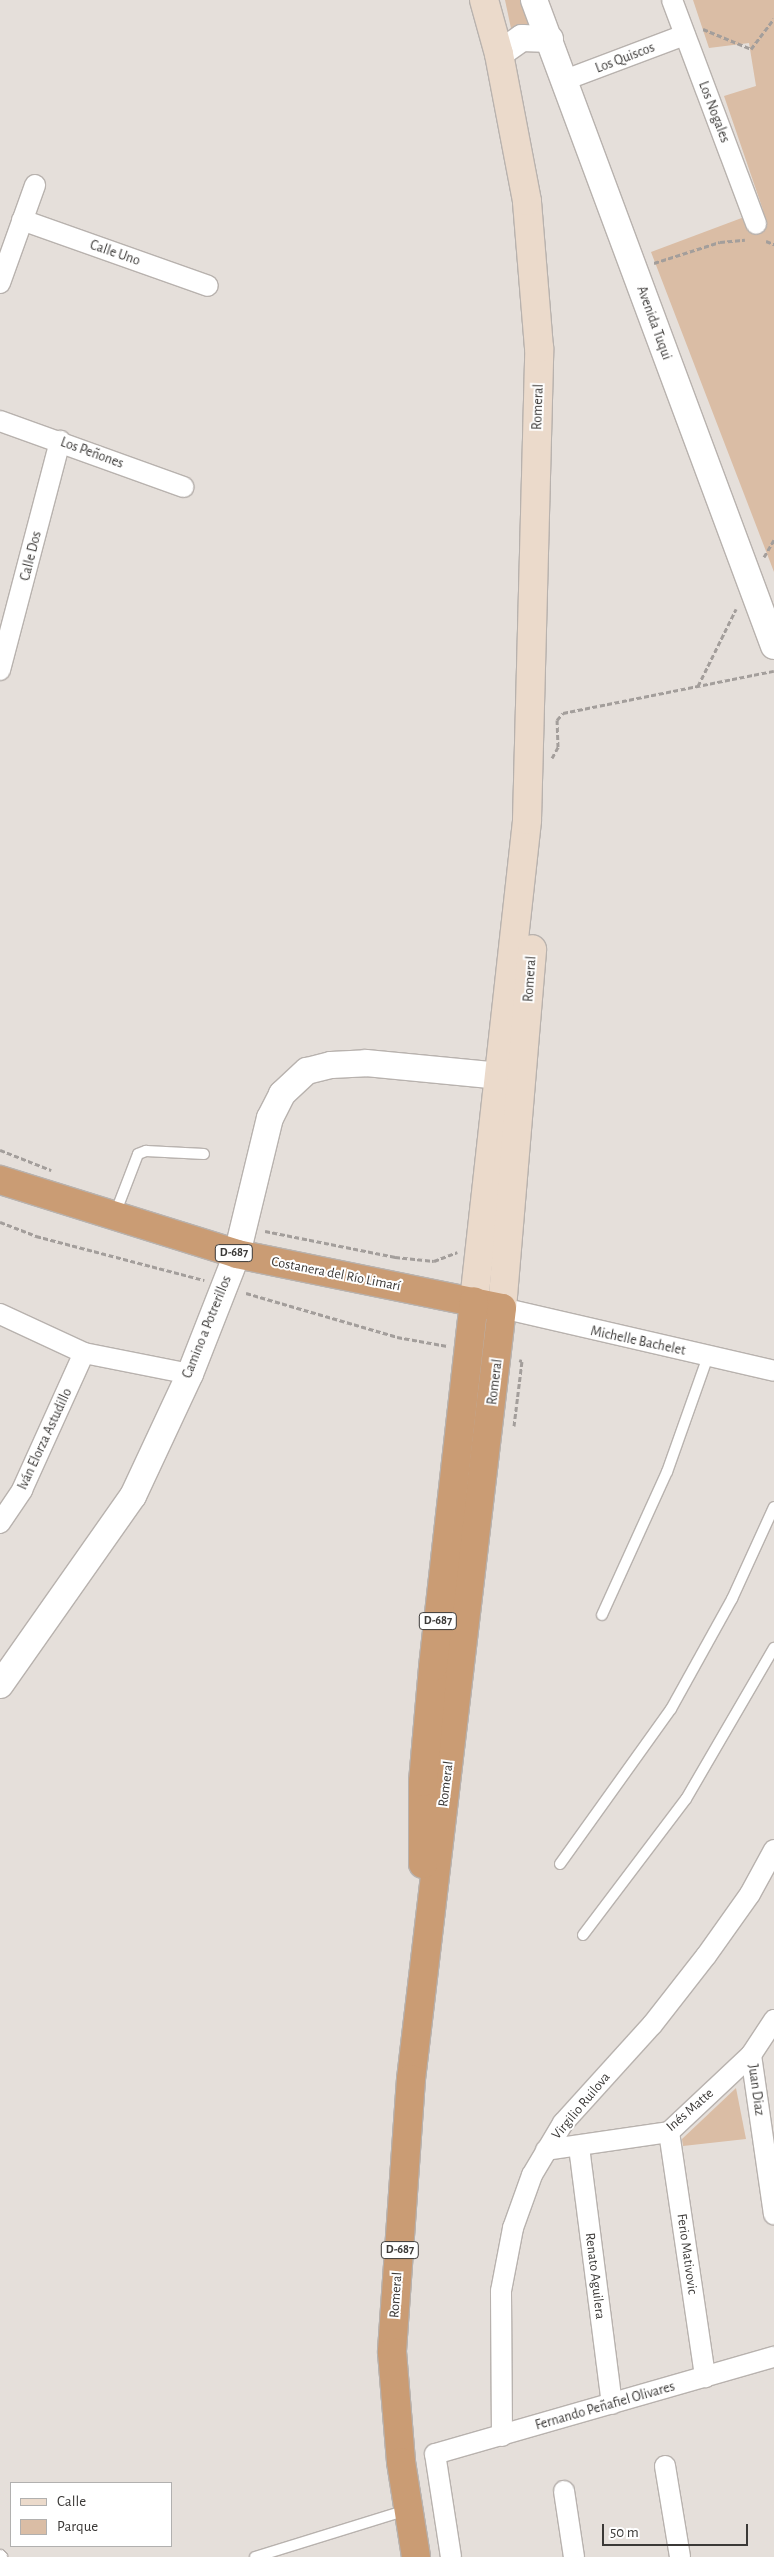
<!DOCTYPE html>
<html>
<head>
<meta charset="utf-8">
<style>
  body { margin:0 }
  #map { position:relative; width:774px; height:2557px; overflow:hidden; background:#e5dfda; font-family:"Alegreya Sans",sans-serif }
  div>[style] { position:absolute }
  .green>* { inset:0; background:#dabda5 }
  .path>* { height:3px; margin-top:-1.5px; transform-origin:0; background:repeating-linear-gradient(90deg,#a39e9b 0 5px,transparent 0 7.5px) }
  .roads { filter:drop-shadow(1px 0 #b8b2ae) drop-shadow(-1px 0 #b8b2ae) drop-shadow(0 1px #b8b2ae) drop-shadow(0 -1px #b8b2ae) }
  .service>* { height:10px; margin:-5px; padding:0 5px; transform-origin:5px; border-radius:5px; background:#fff }
  .minor>* { height:20px; margin:-10px; padding:0 10px; transform-origin:10px; border-radius:10px; background:#fff }
  .tertiary>* { height:26px; margin:-13px; padding:0 13px; transform-origin:13px; border-radius:13px; background:#fff }
  .secondary>* { height:28px; margin:-14px; padding:0 14px; transform-origin:14px; border-radius:14px; background:#ebdacb }
  .trunk>* { height:28px; margin:-14px; padding:0 14px; transform-origin:14px; border-radius:14px; background:#ca9c74 }
  span { translate:-50% -50%; white-space:nowrap; text-align:center; line-height:1.15; -webkit-text-stroke:4px #fff; paint-order:stroke }
  .shield-label span { padding:1px 4px; background:#fff; border:1px solid; border-radius:4px; -webkit-text-stroke-width:0 }
  .shield-label { font-size:12px; color:#3b3937; font-weight:700 }
  .street-label { font-size:14px; color:#3b3937 }
  .legend { position:absolute; left:10px; top:2482px; width:162px; height:65px; box-sizing:border-box; background:#fff; border:1px solid #b1b0af; margin:0; padding:6px 9px; list-style:none; font-size:15px; color:#3b3937 }
  .legend li { display:flex; align-items:center; gap:10px; height:25px }
  .legend b { width:25px; border:1px solid #b1b0af }
  .scale { position:absolute; left:602px; top:2524px; width:146px; height:22px; box-sizing:border-box; border:2px solid #3b3937; border-top:0; padding-left:6px; font-size:15px; line-height:18px; white-space:nowrap; color:#3b3937; -webkit-text-stroke:4px #fff; paint-order:stroke }
</style>
</head>
<body>
<div id="map">
  <div class="green">
    <i style="clip-path:polygon(505px 0,526px 0,536px 29px,512px 33px)"></i>
    <i style="clip-path:polygon(693px 0,774px 0,774px 572px,651px 252px,763px 210px,724px 96px,756px 86px,749px 43px,709px 48px)"></i>
    <i style="clip-path:polygon(736px 2088px,746px 2139px,683px 2146px,682px 2139px)"></i>
  </div>
  <div class="path">
    <i style="left:703px;top:29px;width:52px;rotate:22.6deg"></i>
    <i style="left:751px;top:49px;width:38px;rotate:-53deg"></i>
    <i style="left:766px;top:241px;width:9px;rotate:21deg"></i>
    <i style="left:654px;top:263px;width:69px;rotate:-17.7deg"></i>
    <i style="left:720px;top:242px;width:25px;rotate:-5deg"></i>
    <i style="left:764px;top:557px;width:20px;rotate:-60deg"></i>
    <i style="left:698px;top:686px;width:86px;rotate:-63.7deg"></i>
    <i style="left:552px;top:758px;width:13px;rotate:-61deg"></i>
    <i style="left:558px;top:747px;width:27px;rotate:-92deg"></i>
    <i style="left:557px;top:720px;width:9px;rotate:-49deg"></i>
    <i style="left:563px;top:713px;width:215px;rotate:-11.3deg"></i>
    <i style="left:0;top:1150px;width:55px;rotate:21.4deg"></i>
    <i style="left:0;top:1222px;width:39px;rotate:21deg"></i>
    <i style="left:36px;top:1236px;width:174px;rotate:14.7deg"></i>
    <i style="left:265px;top:1231px;width:133px;rotate:11.3deg"></i>
    <i style="left:395px;top:1257px;width:39px;rotate:6deg"></i>
    <i style="left:434px;top:1261px;width:25px;rotate:-21deg"></i>
    <i style="left:246px;top:1293px;width:157px;rotate:16.2deg"></i>
    <i style="left:397px;top:1337px;width:51px;rotate:10.2deg"></i>
    <i style="left:514px;top:1426px;width:65px;rotate:-83deg"></i>
    <i style="left:522px;top:1361px;width:3px;rotate:-162deg"></i>
  </div>
  <div class="roads">
    <div class="service">
      <i style="left:115px;top:1214px;width:64px;rotate:-69deg"></i>
      <i style="left:138px;top:1154px;width:9px;rotate:-21deg"></i>
      <i style="left:146px;top:1151px;width:58px;rotate:3deg"></i>
      <i style="left:602px;top:1615px;width:157px;rotate:-65.6deg"></i>
      <i style="left:667px;top:1472px;width:123px;rotate:-70.5deg"></i>
      <i style="left:560px;top:1864px;width:191px;rotate:-54.4deg"></i>
      <i style="left:671px;top:1709px;width:126px;rotate:-61deg"></i>
      <i style="left:732px;top:1599px;width:101px;rotate:-65.5deg"></i>
      <i style="left:583px;top:1935px;width:171px;rotate:-52.9deg"></i>
      <i style="left:686px;top:1799px;width:175px;rotate:-59.8deg"></i>
      <i style="left:0;top:2555px;width:3px;rotate:45deg"></i>
      <i style="left:255px;top:2557px;width:159px;rotate:-17.2deg"></i>
    </div>
    <div class="minor">
      <i style="left:672px;top:0;width:239px;rotate:69.4deg"></i>
      <i style="left:565px;top:80px;width:128px;rotate:-20.6deg"></i>
      <i style="left:22px;top:220px;width:197px;rotate:19.5deg"></i>
      <i style="left:0;top:283px;width:104px;rotate:-70.3deg"></i>
      <i style="left:0;top:421px;width:195px;rotate:19.8deg"></i>
      <i style="left:0;top:670px;width:237px;rotate:-75.3deg"></i>
      <i style="left:502px;top:1308px;width:279px;rotate:13deg"></i>
      <i style="left:0;top:1314px;width:93px;rotate:24.9deg"></i>
      <i style="left:84px;top:1353px;width:108px;rotate:11.2deg"></i>
      <i style="left:0;top:1523px;width:40px;rotate:-56deg"></i>
      <i style="left:22px;top:1490px;width:150px;rotate:-65.7deg"></i>
      <i style="left:751px;top:2055px;width:161px;rotate:81.8deg"></i>
      <i style="left:669px;top:2132px;width:248px;rotate:81.6deg"></i>
      <i style="left:579px;top:2147px;width:259px;rotate:82.7deg"></i>
      <i style="left:546px;top:2150px;width:124px;rotate:-8.3deg"></i>
      <i style="left:669px;top:2132px;width:112px;rotate:-43.2deg"></i>
      <i style="left:751px;top:2055px;width:42px;rotate:-56.7deg"></i>
      <i style="left:502px;top:2436px;width:145px;rotate:-90.4deg"></i>
      <i style="left:501px;top:2291px;width:64px;rotate:-79.2deg"></i>
      <i style="left:513px;top:2228px;width:56px;rotate:-70.3deg"></i>
      <i style="left:532px;top:2175px;width:61px;rotate:-59.2deg"></i>
      <i style="left:563px;top:2123px;width:132px;rotate:-47.8deg"></i>
      <i style="left:652px;top:2025px;width:88px;rotate:-52deg"></i>
      <i style="left:706px;top:1956px;width:76px;rotate:-54.6deg"></i>
      <i style="left:750px;top:1894px;width:50px;rotate:-61.4deg"></i>
      <i style="left:665px;top:2466px;width:92px;rotate:80.6deg"></i>
      <i style="left:564px;top:2491px;width:67px;rotate:81.4deg"></i>
      <i style="left:451px;top:2557px;width:104px;rotate:-98.8deg"></i>
      <i style="left:435px;top:2454px;width:353px;rotate:-16deg"></i>
    </div>
    <div class="tertiary">
      <i style="left:534px;top:0;width:689px;rotate:69.62deg"></i>
      <i style="left:499px;top:54px;width:28px;rotate:-35deg"></i>
      <i style="left:522px;top:38px;width:28px;rotate:2deg"></i>
      <i style="left:0;top:1685px;width:231px;rotate:-54.9deg"></i>
      <i style="left:133px;top:1496px;width:135px;rotate:-65deg"></i>
      <i style="left:190px;top:1374px;width:129px;rotate:-68.6deg"></i>
      <i style="left:237px;top:1254px;width:140px;rotate:-76.4deg"></i>
      <i style="left:270px;top:1118px;width:27px;rotate:-63deg"></i>
      <i style="left:282px;top:1094px;width:34px;rotate:-43deg"></i>
      <i style="left:307px;top:1071px;width:25px;rotate:-14deg"></i>
      <i style="left:331px;top:1065px;width:35px;rotate:-3deg"></i>
      <i style="left:366px;top:1063px;width:135px;rotate:5.5deg"></i>
    </div>
    <div class="secondary">
      <i style="left:474px;top:1301px;width:484px;rotate:-83.7deg"></i>
      <i style="left:527px;top:820px;width:472px;rotate:-88.5deg"></i>
      <i style="left:539px;top:348px;width:147px;rotate:-94.7deg"></i>
      <i style="left:527px;top:201px;width:150px;rotate:-100.8deg"></i>
      <i style="left:499px;top:54px;width:56px;rotate:-105.5deg"></i>
      <i style="left:502px;top:1308px;width:360px;rotate:-85.2deg"></i>
    </div>
    <div class="trunk">
      <i style="left:0;top:1180px;width:248px;rotate:17.3deg"></i>
      <i style="left:237px;top:1254px;width:270px;rotate:11.5deg"></i>
      <i style="left:502px;top:1308px;width:776px;rotate:96.73deg"></i>
      <i style="left:411px;top:2079px;width:274px;rotate:94deg"></i>
      <i style="left:392px;top:2352px;width:110px;rotate:85.3deg"></i>
      <i style="left:401px;top:2462px;width:96px;rotate:81deg"></i>
      <i style="left:423px;top:1864px;width:82px;rotate:-90deg"></i>
      <i style="left:423px;top:1782px;width:115px;rotate:-85deg"></i>
      <i style="left:433px;top:1667px;width:368px;rotate:-83.6deg"></i>
    </div>
  </div>
  <div class="shield-label">
    <span style="left:234px;top:1253px">D-687</span>
    <span style="left:438px;top:1621px">D-687</span>
    <span style="left:400px;top:2250px">D-687</span>
  </div>
  <div class="street-label">
    <span style="left:625px;top:58px;rotate:-21deg">Los Quiscos</span>
    <span style="left:714px;top:112px;rotate:69deg">Los Nogales</span>
    <span style="left:115px;top:253px;rotate:19deg">Calle Uno</span>
    <span style="left:654px;top:323px;rotate:70deg">Avenida Tuqui</span>
    <span style="left:538px;top:407px;rotate:-88deg">Romeral</span>
    <span style="left:92px;top:453px;rotate:20deg">Los Peñones</span>
    <span style="left:31px;top:556px;rotate:-76deg">Calle Dos</span>
    <span style="left:530px;top:979px;rotate:-86deg">Romeral</span>
    <span style="left:336px;top:1274px;rotate:11deg">Costanera del Río Limarí</span>
    <span style="left:207px;top:1327px;rotate:-68deg">Camino a Potrerillos</span>
    <span style="left:638px;top:1341px;rotate:12deg">Michelle Bachelet</span>
    <span style="left:495px;top:1382px;rotate:-83deg">Romeral</span>
    <span style="left:45px;top:1439px;rotate:-65deg">Iván Elorza Astudillo</span>
    <span style="left:446px;top:1784px;rotate:-83deg">Romeral</span>
    <span style="left:756px;top:2090px;rotate:82deg">Juan Diaz</span>
    <span style="left:581px;top:2106px;rotate:-50deg">Virgilio Ruilova</span>
    <span style="left:690px;top:2110px;rotate:-41deg">Inés Matte</span>
    <span style="left:687px;top:2254px;rotate:82deg">Ferio Mativovic</span>
    <span style="left:595px;top:2276px;rotate:83deg">Renato Aguilera</span>
    <span style="left:396px;top:2295px;rotate:-86deg">Romeral</span>
    <span style="left:605px;top:2406px;rotate:-16deg">Fernando Peñafiel Olivares</span>
  </div>
  <ul class="legend">
  <li><b style="height:6px;background:#ebdacb"></b>Calle</li>
  <li><b style="height:14px;background:#dabda5"></b>Parque</li>
  </ul>
  <div class="scale">50 m</div>
</div>
</body>
</html>
